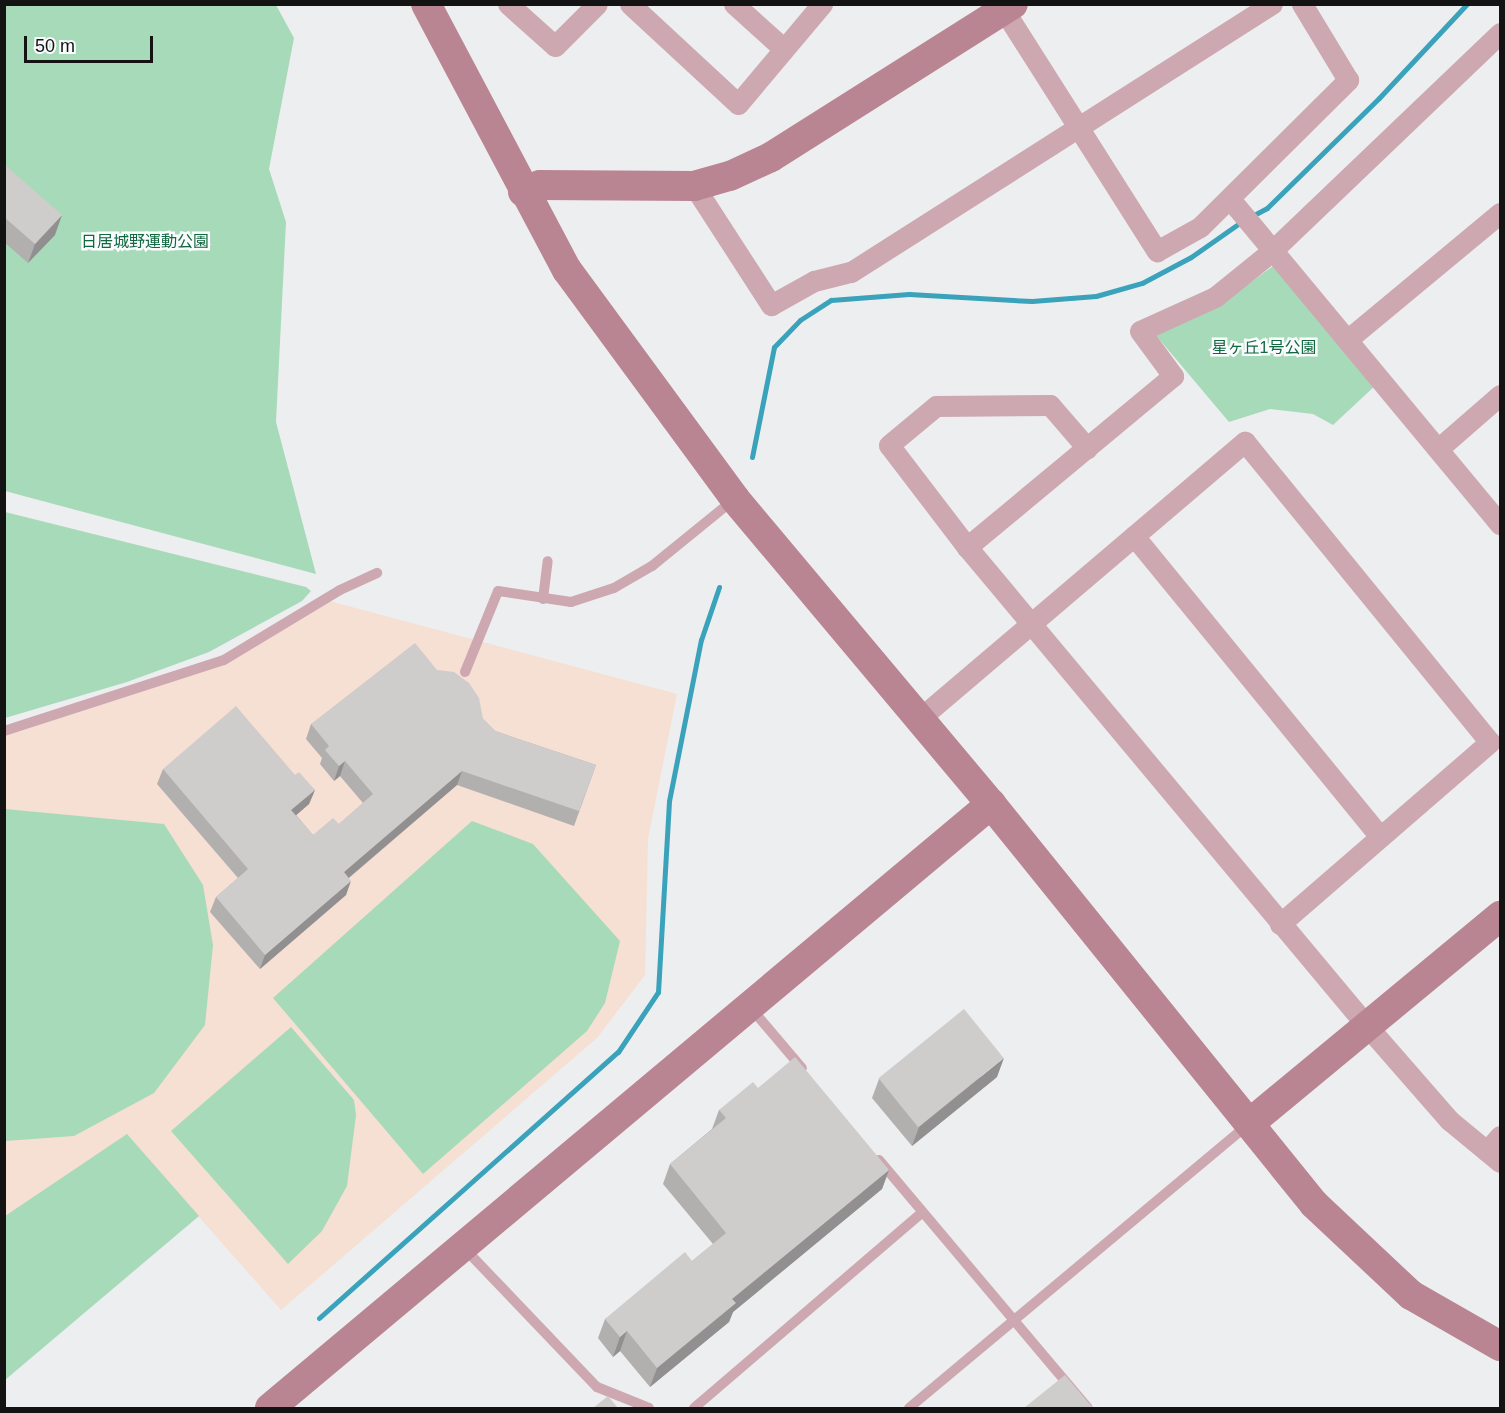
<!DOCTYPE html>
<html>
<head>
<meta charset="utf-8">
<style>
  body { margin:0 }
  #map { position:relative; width:1505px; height:1413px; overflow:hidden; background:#edeef0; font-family:Arial,"Noto Sans JP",sans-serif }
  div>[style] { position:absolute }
  .education>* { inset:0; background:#f6dfd3 }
  .green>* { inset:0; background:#a7dab9 }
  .stream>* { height:5px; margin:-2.5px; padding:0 2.5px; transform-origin:2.5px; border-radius:2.5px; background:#3aa3bb }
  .lane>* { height:10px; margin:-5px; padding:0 5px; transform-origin:5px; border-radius:5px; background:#cda8b1 }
  .street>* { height:21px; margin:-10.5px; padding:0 10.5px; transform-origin:10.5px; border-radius:10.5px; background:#cda8b1 }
  .secondary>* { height:30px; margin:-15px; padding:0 15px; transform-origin:15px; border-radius:15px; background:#ba8593 }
  .wall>* { inset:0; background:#b2afaf }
  .shaded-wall>* { inset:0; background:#918f8f }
  .building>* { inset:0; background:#cfcccc; transform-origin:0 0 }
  span { translate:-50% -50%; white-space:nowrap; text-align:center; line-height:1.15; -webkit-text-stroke:5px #fafbfd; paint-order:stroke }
  .park-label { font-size:16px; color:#10683f }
  .frame { position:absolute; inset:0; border:6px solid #131313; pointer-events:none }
  .scale { position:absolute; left:24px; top:36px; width:129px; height:27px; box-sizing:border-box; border:3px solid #131313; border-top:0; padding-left:8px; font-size:18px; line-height:21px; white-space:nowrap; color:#131313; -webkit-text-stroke:4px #fafbfd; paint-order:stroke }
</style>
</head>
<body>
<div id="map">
  <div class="education">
    <i style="clip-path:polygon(318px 598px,677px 694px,648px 839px,645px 975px,597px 1038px,281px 1310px,127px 1135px,5px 1216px,5px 731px,210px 662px)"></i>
  </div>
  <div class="green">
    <i style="clip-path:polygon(4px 5px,276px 5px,294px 38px,269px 169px,286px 222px,276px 422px,316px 574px,5px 491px)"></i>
    <i style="clip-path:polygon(1277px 263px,1377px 384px,1333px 425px,1313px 414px,1270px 409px,1229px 422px,1154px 333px,1221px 304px)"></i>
    <i style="clip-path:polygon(5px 512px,306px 587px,311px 591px,302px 601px,209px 652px,127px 682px,5px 718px)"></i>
    <i style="clip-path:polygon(5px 809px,164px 824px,203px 885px,213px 945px,205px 1025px,154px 1093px,74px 1136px,5px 1141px)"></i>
    <i style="clip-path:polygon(472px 821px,533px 844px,620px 941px,605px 1003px,587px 1031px,423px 1174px,273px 998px)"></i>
    <i style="clip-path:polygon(291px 1027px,354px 1100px,356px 1115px,347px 1186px,322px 1231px,288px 1264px,171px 1131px)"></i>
    <i style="clip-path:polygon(127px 1134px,199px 1216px,5px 1380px,5px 1216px)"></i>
  </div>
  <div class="stream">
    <i style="left:1252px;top:216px;width:17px;rotate:-28deg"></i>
    <i style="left:1267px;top:208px;width:157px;rotate:-44.5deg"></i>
    <i style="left:1379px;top:98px;width:129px;rotate:-46.9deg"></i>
    <i style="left:752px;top:457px;width:112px;rotate:-78.7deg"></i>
    <i style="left:774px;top:347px;width:37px;rotate:-46deg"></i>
    <i style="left:800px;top:320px;width:37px;rotate:-33deg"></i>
    <i style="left:831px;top:300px;width:78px;rotate:-4.4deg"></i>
    <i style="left:909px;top:294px;width:123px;rotate:3.3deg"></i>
    <i style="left:1032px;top:301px;width:64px;rotate:-4.5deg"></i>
    <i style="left:1096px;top:296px;width:48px;rotate:-15.8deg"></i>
    <i style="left:1142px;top:283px;width:55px;rotate:-28deg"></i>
    <i style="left:1191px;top:257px;width:61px;rotate:-35deg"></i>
    <i style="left:319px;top:1318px;width:400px;rotate:-41.7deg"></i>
    <i style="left:618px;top:1052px;width:72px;rotate:-56.3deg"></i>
    <i style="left:658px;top:992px;width:191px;rotate:-86.7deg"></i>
    <i style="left:669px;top:801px;width:164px;rotate:-78.8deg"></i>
    <i style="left:701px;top:640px;width:56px;rotate:-71.2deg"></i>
  </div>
  <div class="lane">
    <i style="left:543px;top:599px;width:38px;rotate:-83deg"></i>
    <i style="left:465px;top:672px;width:87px;rotate:-67.8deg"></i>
    <i style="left:498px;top:591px;width:74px;rotate:8.6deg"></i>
    <i style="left:571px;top:602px;width:45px;rotate:-18deg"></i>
    <i style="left:614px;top:588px;width:44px;rotate:-30.1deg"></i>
    <i style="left:652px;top:566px;width:103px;rotate:-39.1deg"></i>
    <i style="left:4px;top:731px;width:231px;rotate:-17.9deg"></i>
    <i style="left:224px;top:660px;width:135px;rotate:-31.1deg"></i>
    <i style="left:340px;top:590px;width:41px;rotate:-24.7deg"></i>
    <i style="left:750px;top:1007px;width:80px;rotate:49.6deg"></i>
    <i style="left:879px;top:1160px;width:324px;rotate:49.9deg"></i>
    <i style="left:465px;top:1249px;width:191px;rotate:46.3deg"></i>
    <i style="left:597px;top:1387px;width:56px;rotate:22deg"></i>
    <i style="left:694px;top:1408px;width:301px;rotate:-40.6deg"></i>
    <i style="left:909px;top:1408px;width:441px;rotate:-39.9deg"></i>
  </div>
  <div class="street">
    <i style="left:508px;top:4px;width:63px;rotate:41.8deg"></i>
    <i style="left:555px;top:46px;width:59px;rotate:-45deg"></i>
    <i style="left:630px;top:4px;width:147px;rotate:42.8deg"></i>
    <i style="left:738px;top:104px;width:131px;rotate:-50deg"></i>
    <i style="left:734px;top:4px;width:67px;rotate:42deg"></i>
    <i style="left:1000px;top:4px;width:293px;rotate:57.6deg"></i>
    <i style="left:1157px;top:251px;width:49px;rotate:-29.2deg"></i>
    <i style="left:1200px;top:227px;width:209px;rotate:-44.8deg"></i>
    <i style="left:1348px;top:80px;width:89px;rotate:-121.2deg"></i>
    <i style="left:1500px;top:33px;width:315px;rotate:136.3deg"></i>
    <i style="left:1272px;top:251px;width:73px;rotate:141.1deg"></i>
    <i style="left:1215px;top:297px;width:82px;rotate:155.6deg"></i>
    <i style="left:1140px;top:331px;width:56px;rotate:53.7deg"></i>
    <i style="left:1173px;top:376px;width:268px;rotate:140.3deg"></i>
    <i style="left:967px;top:547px;width:624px;rotate:50.14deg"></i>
    <i style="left:1367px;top:1026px;width:125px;rotate:48.9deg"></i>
    <i style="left:1449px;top:1120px;width:66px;rotate:39.5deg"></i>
    <i style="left:694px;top:186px;width:142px;rotate:57.1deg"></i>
    <i style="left:771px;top:305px;width:49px;rotate:-29.2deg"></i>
    <i style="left:814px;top:281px;width:38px;rotate:-14deg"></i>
    <i style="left:851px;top:272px;width:499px;rotate:-32.5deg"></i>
    <i style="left:1230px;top:199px;width:423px;rotate:50.3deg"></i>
    <i style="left:1347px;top:340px;width:199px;rotate:-39.7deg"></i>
    <i style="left:1438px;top:449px;width:82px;rotate:-41.1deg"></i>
    <i style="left:1134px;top:536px;width:387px;rotate:50.7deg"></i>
    <i style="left:967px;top:547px;width:128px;rotate:-127.4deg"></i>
    <i style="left:889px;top:445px;width:61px;rotate:-39.7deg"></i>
    <i style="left:936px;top:406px;width:114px;rotate:-0.5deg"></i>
    <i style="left:1050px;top:405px;width:57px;rotate:49.3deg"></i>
    <i style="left:919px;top:719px;width:428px;rotate:-40.4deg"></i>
    <i style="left:1245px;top:442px;width:387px;rotate:50.8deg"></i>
    <i style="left:1490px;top:742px;width:278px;rotate:139.1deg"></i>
    <i style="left:1487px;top:1151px;width:20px;rotate:-49deg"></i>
  </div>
  <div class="secondary">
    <i style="left:426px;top:4px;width:301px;rotate:62.1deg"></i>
    <i style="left:567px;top:270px;width:284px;rotate:53.7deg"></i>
    <i style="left:735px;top:499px;width:398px;rotate:50deg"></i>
    <i style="left:991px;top:804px;width:514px;rotate:51.08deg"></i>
    <i style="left:1314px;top:1204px;width:133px;rotate:43.2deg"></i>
    <i style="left:1411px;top:1295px;width:103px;rotate:29.8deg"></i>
    <i style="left:523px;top:192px;width:18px;rotate:-22deg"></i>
    <i style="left:540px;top:185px;width:154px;rotate:0.4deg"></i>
    <i style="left:694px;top:186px;width:37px;rotate:-16deg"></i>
    <i style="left:730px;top:176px;width:45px;rotate:-24.9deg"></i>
    <i style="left:771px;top:157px;width:286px;rotate:-32.3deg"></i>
    <i style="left:1250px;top:1123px;width:325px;rotate:-39.6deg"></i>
    <i style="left:270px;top:1408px;width:941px;rotate:-39.95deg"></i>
  </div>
  <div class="wall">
    <i style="clip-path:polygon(4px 164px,55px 235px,28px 263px,4px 242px)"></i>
    <i style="clip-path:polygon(437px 670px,483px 719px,495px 731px,596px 765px,574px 826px,457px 785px,349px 878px,346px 895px,260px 969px,210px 912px,216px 897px,238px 878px,157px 784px,163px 769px,295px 775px,315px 790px,309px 804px,296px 815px,313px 835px,339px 824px,363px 803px,340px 776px,334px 781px,320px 764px,322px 758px,306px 739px,311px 724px)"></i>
    <i style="clip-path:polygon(997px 1077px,912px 1146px,872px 1098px,879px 1079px)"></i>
    <i style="clip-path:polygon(758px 1088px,889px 1170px,882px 1189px,733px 1312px,729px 1322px,650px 1387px,620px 1351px,613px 1357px,598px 1338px,605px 1319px,692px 1261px,713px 1244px,663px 1184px,670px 1164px,712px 1129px,719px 1110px)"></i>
  </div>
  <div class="shaded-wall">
    <i style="clip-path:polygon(62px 215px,55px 235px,28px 263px,35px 244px)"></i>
    <i style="clip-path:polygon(345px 761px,340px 776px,334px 781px,339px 766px)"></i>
    <i style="clip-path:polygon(462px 771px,457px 785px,339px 886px,344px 872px)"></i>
    <i style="clip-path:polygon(315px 790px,309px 804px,286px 824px,291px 810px)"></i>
    <i style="clip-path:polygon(351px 881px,346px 895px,260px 969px,265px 955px)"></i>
    <i style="clip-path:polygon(1004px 1058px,997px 1077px,912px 1146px,919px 1127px)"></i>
    <i style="clip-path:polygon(889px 1170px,882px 1189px,733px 1312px,729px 1322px,650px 1387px,657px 1368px,732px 1299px)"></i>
    <i style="clip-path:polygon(627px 1331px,620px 1351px,613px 1357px,620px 1337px)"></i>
  </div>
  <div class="building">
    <i style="clip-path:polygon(4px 164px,62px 215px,35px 244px,4px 217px)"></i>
    <i style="clip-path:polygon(415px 643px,437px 670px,454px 672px,469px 683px,479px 698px,483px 719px,495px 731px,596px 765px,579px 811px,462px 771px,344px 872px,351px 881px,265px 955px,216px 897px,248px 869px,163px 769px,236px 706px,295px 775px,299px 772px,315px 790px,291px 810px,313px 835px,333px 818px,339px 824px,373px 794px,345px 761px,339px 766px,325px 750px,329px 746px,311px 724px)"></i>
    <i style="left:964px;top:1009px;width:63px;height:110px;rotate:51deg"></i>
    <i style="clip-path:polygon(795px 1057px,889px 1170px,732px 1299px,736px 1303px,657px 1368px,627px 1331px,620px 1337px,605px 1319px,685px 1252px,692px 1261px,726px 1233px,670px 1164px,726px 1118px,719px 1110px,753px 1082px,758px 1088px)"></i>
    <i style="clip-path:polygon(1065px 1375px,1093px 1408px,1024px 1408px)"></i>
    <i style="clip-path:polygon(608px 1396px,618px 1408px,593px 1408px)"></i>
  </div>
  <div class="park-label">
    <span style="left:145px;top:242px">日居城野運動公園</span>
    <span style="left:1264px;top:348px">星ヶ丘1号公園</span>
  </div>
  <div class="frame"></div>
  <div class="scale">50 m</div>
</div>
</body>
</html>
